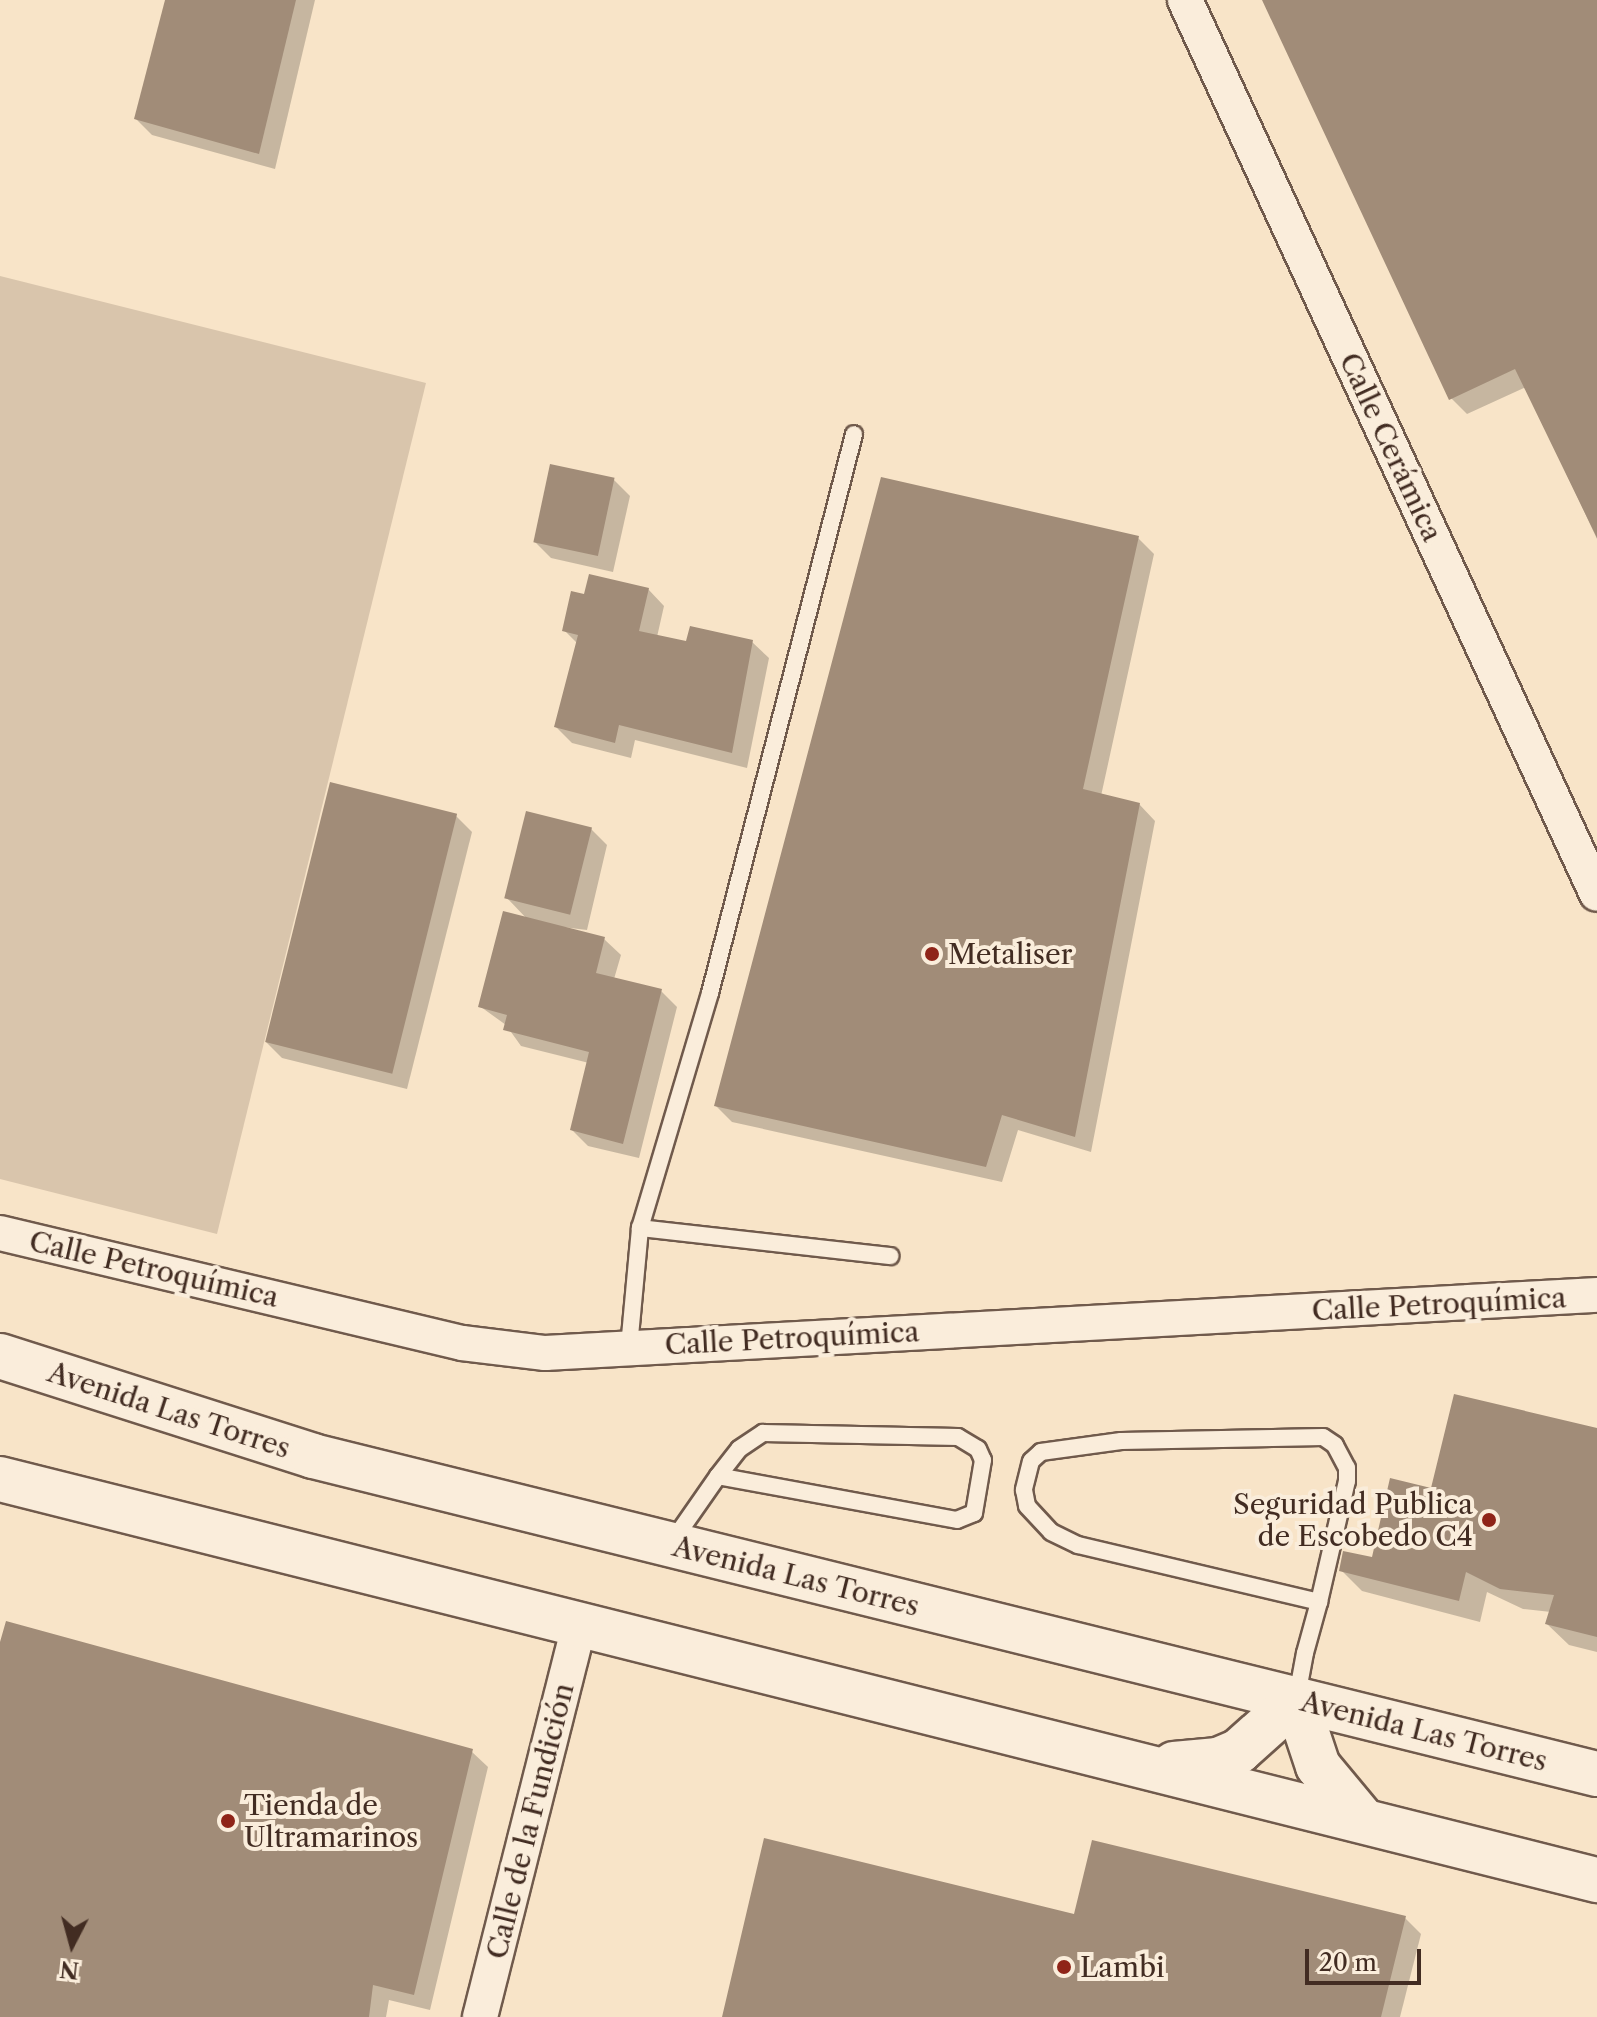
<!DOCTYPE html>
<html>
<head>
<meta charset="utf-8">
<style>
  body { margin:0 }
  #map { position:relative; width:1597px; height:2017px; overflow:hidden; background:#f8e4c8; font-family:"Libre Caslon Text",serif }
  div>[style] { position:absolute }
  .green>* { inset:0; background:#d9c5ac }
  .shadow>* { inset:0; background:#0003 }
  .building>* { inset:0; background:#a18c78; transform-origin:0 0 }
  .roads { filter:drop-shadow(2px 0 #705a4c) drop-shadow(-2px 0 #705a4c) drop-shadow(0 2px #705a4c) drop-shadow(0 -2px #705a4c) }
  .lane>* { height:16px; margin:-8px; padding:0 8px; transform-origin:8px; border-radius:8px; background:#faeddb }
  .street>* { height:34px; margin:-17px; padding:0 17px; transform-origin:17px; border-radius:17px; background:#faeddb }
  .secondary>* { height:44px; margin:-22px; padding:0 22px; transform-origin:22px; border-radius:22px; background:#faeddb }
  .dots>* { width:22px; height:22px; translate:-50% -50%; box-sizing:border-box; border:4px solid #faeddb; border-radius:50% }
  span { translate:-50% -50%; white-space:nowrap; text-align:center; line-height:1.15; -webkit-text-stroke:8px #faeddb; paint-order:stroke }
  .street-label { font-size:28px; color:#422c22 }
  .poi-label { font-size:28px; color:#422c22 }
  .left { translate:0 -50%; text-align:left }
  .right { translate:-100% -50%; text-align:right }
  .north { position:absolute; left:32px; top:1905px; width:80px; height:80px; -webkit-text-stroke:6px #faeddb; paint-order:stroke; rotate:186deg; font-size:22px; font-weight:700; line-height:32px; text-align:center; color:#422c22 }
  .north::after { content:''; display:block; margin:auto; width:28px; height:36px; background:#422c22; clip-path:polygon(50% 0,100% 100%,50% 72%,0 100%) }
  .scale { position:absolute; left:1305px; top:1949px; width:116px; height:36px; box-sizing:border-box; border:4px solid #422c22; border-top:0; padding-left:10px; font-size:24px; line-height:28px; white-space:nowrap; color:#422c22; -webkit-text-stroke:6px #faeddb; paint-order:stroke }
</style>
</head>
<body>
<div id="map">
  <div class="green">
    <i style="clip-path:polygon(0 276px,426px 383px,217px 1234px,0 1179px)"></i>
  </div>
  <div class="shadow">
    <i style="clip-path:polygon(167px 0,315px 0,275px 169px,152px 135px,136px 119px)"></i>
    <i style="clip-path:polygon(1265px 0,1597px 0,1597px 539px,1526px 387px,1467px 414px,1451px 398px)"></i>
    <i style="clip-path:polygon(614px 480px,630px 496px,613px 572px,551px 558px,535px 542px)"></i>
    <i style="clip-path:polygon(1138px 538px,1154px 554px,1101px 796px,1139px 804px,1155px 821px,1091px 1152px,1018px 1130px,1002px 1182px,732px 1122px,716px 1106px)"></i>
    <i style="clip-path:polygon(648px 589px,664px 606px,657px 637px,688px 644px,752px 642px,769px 658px,747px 768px,635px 740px,631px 758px,572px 743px,556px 727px,578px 644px,564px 630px,585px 596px)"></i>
    <i style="clip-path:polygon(456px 816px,472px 832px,407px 1089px,282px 1058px,266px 1042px)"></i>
    <i style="clip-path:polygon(591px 829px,607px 845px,587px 930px,554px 926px,604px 939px,621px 955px,614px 979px,661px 991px,677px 1007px,639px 1158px,588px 1146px,572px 1130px,589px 1063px,521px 1046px,506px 1025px,481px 1007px,528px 920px,507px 898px)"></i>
    <i style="clip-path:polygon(1597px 1430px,1597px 1652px,1569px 1645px,1547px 1624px,1551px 1612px,1523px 1609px,1487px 1592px,1480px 1622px,1362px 1591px,1341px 1570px,1373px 1559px,1432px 1491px)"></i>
    <i style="clip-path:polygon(0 1650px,471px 1751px,488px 1767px,430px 2010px,389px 2000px,386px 2017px,0 2017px)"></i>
    <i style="clip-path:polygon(1405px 1918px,1421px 1934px,1400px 2017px,724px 2017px)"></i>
  </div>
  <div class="building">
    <i style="clip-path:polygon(165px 0,296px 0,259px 154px,134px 119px)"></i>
    <i style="clip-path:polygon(1262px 0,1597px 0,1597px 538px,1515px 369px,1449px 400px)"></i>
    <i style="left:550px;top:464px;width:66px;height:80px;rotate:12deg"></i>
    <i style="clip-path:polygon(881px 477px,1139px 536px,1083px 789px,1140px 803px,1075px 1137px,1002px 1115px,986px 1167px,714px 1106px)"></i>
    <i style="clip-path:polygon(589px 574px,649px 588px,639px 631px,686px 641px,690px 626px,753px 640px,732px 753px,619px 725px,615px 743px,554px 727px,578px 635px,562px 631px,571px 591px,584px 594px)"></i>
    <i style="left:330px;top:782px;width:131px;height:268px;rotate:14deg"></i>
    <i style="left:526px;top:811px;width:68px;height:90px;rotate:14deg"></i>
    <i style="clip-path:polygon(503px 911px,605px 937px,596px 973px,662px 989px,623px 1144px,570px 1130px,589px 1052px,503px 1030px,507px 1015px,478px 1007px)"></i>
    <i style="clip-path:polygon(1454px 1394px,1597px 1428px,1597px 1637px,1545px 1624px,1554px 1595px,1500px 1589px,1466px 1572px,1459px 1601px,1339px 1571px,1343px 1551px,1372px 1557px,1390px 1478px,1431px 1488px)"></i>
    <i style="clip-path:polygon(6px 1621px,473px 1749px,414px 1995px,373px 1985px,369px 2017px,0 2017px,0 1642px)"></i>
    <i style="clip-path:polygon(764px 1838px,1074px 1914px,1092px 1840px,1406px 1916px,1381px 2017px,722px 2017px)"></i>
  </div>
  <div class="roads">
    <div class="lane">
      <i style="left:640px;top:1228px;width:252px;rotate:6.4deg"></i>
      <i style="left:629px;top:1347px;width:120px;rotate:-84.7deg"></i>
      <i style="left:640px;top:1228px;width:245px;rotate:-73.4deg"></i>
      <i style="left:710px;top:993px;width:577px;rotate:-75.55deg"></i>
      <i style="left:672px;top:1542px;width:80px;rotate:-55.1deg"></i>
      <i style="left:718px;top:1476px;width:34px;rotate:-52deg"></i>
      <i style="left:739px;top:1449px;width:29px;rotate:-34deg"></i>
      <i style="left:763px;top:1433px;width:195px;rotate:1.2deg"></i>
      <i style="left:958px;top:1437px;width:23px;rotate:31deg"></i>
      <i style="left:978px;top:1449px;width:12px;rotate:66deg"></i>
      <i style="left:983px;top:1460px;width:54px;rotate:99.6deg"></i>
      <i style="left:974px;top:1513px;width:18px;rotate:158deg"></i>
      <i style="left:957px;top:1520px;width:243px;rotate:-169.6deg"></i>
      <i style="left:1297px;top:1696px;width:44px;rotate:-79.5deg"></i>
      <i style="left:1305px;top:1653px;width:53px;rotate:-74.6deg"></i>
      <i style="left:1319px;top:1602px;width:124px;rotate:-77deg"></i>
      <i style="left:1347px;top:1481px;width:13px;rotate:-90deg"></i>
      <i style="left:1347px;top:1468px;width:26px;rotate:-118deg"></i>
      <i style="left:1335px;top:1445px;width:14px;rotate:-146deg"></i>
      <i style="left:1323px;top:1437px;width:202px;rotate:178.9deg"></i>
      <i style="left:1121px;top:1441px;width:81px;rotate:172.2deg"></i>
      <i style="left:1041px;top:1452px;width:13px;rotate:138deg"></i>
      <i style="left:1031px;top:1461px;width:30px;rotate:104deg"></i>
      <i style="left:1024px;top:1490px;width:16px;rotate:79deg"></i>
      <i style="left:1027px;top:1506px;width:35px;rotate:47deg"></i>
      <i style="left:1051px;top:1532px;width:30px;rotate:26deg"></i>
      <i style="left:1078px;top:1545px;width:248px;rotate:13.3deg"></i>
    </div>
    <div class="street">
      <i style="left:1185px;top:0;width:984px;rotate:65.26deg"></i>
      <i style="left:0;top:1233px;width:475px;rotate:13.4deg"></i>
      <i style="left:462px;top:1343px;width:84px;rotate:6.9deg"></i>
      <i style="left:545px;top:1353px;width:1054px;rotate:-3.16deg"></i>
      <i style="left:480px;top:2017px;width:404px;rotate:-75.8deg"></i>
    </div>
    <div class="secondary">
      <i style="left:0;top:1356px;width:329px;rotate:17.7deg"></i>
      <i style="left:313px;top:1456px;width:1323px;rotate:13.91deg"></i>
      <i style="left:0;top:1479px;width:1647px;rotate:14.1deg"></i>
      <i style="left:1174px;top:1764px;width:44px;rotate:-5.2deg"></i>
      <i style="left:1218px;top:1760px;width:23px;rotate:-23deg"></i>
      <i style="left:1239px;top:1751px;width:76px;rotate:-41.8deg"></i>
      <i style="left:1296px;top:1700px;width:70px;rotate:71.6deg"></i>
      <i style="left:1318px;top:1766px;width:69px;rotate:50.3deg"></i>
    </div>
  </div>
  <div class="dots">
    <i style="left:932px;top:954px;background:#8f2418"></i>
    <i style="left:1489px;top:1520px;background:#8f2418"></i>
    <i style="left:228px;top:1821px;background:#8f2418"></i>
    <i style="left:1064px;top:1967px;background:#8f2418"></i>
  </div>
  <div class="street-label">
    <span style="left:1391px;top:447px;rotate:65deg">Calle Cerámica</span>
    <span style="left:154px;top:1269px;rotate:13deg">Calle Petroquímica</span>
    <span style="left:1439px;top:1304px;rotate:-3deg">Calle Petroquímica</span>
    <span style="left:792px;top:1338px;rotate:-3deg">Calle Petroquímica</span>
    <span style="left:169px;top:1410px;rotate:18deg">Avenida Las Torres</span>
    <span style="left:796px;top:1576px;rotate:14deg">Avenida Las Torres</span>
    <span style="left:1424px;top:1731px;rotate:14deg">Avenida Las Torres</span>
    <span style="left:530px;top:1821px;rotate:-76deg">Calle de la Fundición</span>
  </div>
  <div class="poi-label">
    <span class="left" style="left:948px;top:954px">Metaliser</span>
    <span class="right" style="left:1473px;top:1520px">Seguridad Publica<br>de Escobedo C4</span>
    <span class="left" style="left:244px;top:1821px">Tienda de<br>Ultramarinos</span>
    <span class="left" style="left:1080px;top:1967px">Lambi</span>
  </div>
  <div class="north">N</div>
  <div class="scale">20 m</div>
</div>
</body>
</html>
